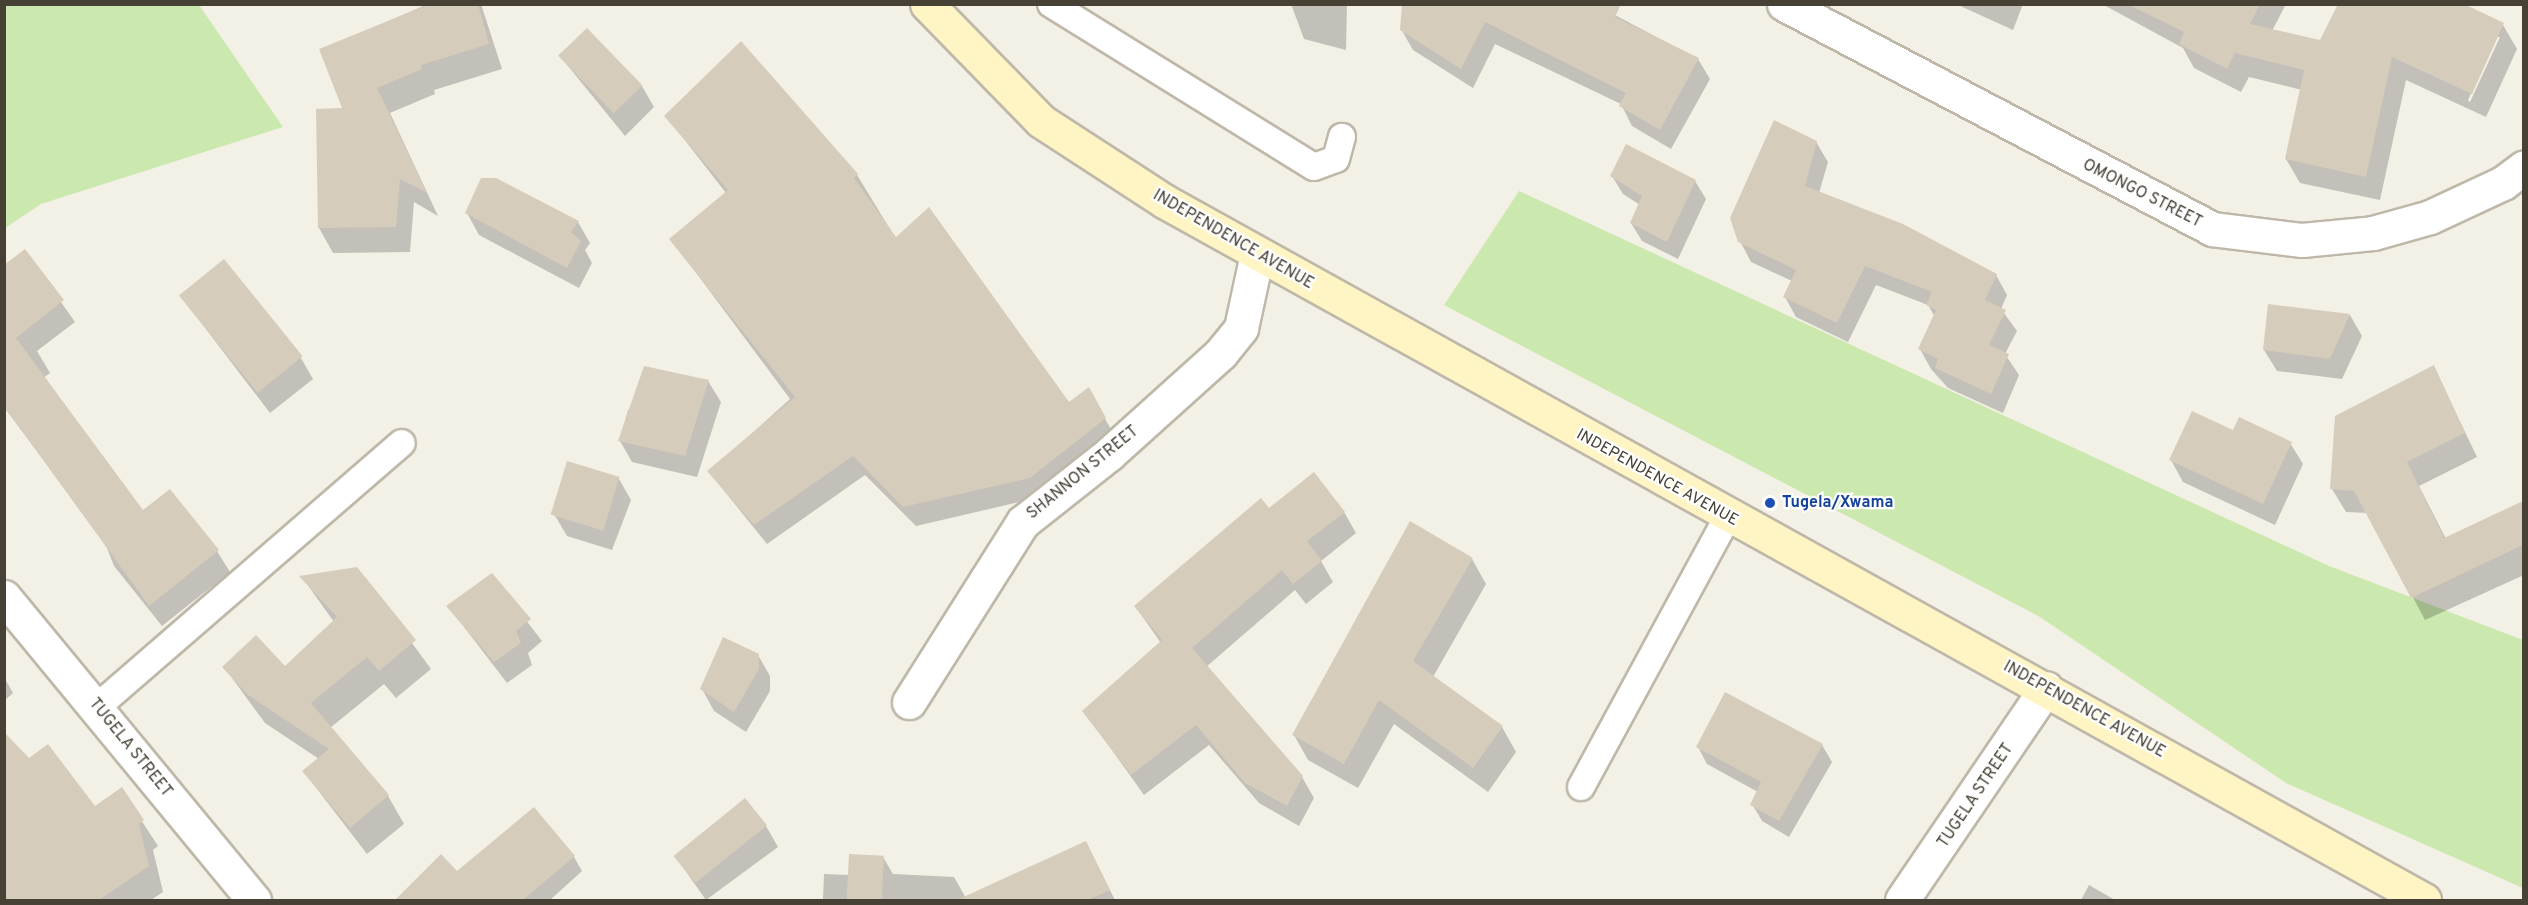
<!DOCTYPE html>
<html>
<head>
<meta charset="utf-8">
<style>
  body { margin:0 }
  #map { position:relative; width:2528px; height:905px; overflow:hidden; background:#f3f0e6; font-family:Overpass,sans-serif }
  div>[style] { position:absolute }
  .green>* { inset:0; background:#cbe8ae }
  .shadow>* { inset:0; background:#0003 }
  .building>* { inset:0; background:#d5ccbb; transform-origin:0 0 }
  .roads { filter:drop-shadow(2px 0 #bfb8a9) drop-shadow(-2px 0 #bfb8a9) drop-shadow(0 2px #bfb8a9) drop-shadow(0 -2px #bfb8a9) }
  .lane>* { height:26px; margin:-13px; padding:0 13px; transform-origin:13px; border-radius:13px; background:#fff }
  .street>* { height:33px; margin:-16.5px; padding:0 16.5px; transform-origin:16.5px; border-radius:16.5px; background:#fff }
  .secondary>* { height:33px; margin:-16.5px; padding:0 16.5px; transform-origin:16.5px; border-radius:16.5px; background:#fff4c4 }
  .dots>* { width:16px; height:16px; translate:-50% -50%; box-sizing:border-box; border:3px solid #fff; border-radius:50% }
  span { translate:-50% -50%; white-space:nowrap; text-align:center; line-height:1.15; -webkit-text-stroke:4.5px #fff; paint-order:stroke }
  .street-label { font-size:16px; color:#464035 }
  .transit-label { font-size:16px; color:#164399; font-weight:700 }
  .left { translate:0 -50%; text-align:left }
  .frame { position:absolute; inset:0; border:6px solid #464035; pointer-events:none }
</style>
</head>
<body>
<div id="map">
  <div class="green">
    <i style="clip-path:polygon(5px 4px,199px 5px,283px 127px,41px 204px,5px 228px)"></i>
    <i style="clip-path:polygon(1519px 191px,2329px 566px,2523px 640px,2523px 888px,2286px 783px,2040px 617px,1444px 305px)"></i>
  </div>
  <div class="shadow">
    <i style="clip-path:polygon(428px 4px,481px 4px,502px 69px,434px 90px,435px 94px,390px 113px,438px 216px,414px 202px,410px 252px,333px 253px,319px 228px,344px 110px,321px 50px)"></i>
    <i style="clip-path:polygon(1291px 4px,1347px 4px,1346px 50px,1304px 39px)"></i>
    <i style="clip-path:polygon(1594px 4px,1698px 59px,1710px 79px,1671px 149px,1632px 126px,1621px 104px,1495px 44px,1473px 88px,1413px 50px,1401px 29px)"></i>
    <i style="clip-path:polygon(1956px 4px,2023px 4px,2013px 30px)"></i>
    <i style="clip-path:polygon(evenodd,2102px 4px,2286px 4px,2272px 31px,2321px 42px,2503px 25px,2517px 49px,2486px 117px,2406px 80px,2380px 200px,2300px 183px,2286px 159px,2302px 90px,2249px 77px,2241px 92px,2194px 68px,2183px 48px,2102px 4px,2497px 37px,2500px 37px,2470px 102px,2468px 100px,2497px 37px)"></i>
    <i style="clip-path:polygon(587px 30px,642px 86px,654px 107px,625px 136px,559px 55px)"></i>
    <i style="clip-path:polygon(741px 43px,857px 175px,896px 239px,1068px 404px,1088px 389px,1116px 438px,1041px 497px,916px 526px,865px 475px,767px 544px,709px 472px,790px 399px,671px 239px,726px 193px,666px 116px)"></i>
    <i style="clip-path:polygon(1816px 142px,1828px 162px,1819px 193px,1996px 275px,2007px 295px,2001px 309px,2017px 331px,2005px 354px,2019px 375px,2003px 413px,1948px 388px,1931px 369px,1920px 349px,1935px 317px,1928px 305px,1876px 285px,1848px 342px,1796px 317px,1785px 297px,1792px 281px,1751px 262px,1740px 241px)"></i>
    <i style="clip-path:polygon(1612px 176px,1695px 181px,1706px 199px,1678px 259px,1642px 241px,1631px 223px,1640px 205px,1623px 194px)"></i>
    <i style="clip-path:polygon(467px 213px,578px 222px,590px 243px,585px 250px,592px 263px,579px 288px,479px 235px)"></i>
    <i style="clip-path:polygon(25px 251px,75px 322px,37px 351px,50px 373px,43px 378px,143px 512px,217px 551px,230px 572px,162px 626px,114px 566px,105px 543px,4px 407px)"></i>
    <i style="clip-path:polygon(180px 295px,301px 358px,313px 379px,270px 413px)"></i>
    <i style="clip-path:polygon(2350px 315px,2362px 336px,2342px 379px,2277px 371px,2264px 350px)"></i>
    <i style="clip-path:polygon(2434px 367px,2477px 457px,2419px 486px,2446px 539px,2515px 507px,2524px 522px,2524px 575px,2425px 620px,2368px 513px,2346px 512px,2332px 489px)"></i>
    <i style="clip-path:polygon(708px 381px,721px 402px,697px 477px,632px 462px,620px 441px,628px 410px)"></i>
    <i style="clip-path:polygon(2234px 432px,2290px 443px,2303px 464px,2275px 525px,2183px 482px,2171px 460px)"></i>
    <i style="clip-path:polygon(619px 479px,631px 500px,612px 550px,567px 536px,554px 514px)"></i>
    <i style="clip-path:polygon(1269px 510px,1344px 512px,1356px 533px,1321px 561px,1333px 582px,1306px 604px,1295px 590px,1206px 667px,1302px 777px,1314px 798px,1299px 826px,1259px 803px,1209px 745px,1144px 795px,1084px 711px,1161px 643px,1135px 606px)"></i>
    <i style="clip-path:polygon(1472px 559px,1486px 584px,1433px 677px,1502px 727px,1516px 752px,1488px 792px,1394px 724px,1358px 788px,1308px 760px,1294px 735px)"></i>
    <i style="clip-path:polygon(357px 568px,431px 669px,396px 698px,384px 684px,330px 728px,388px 796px,404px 824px,367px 854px,304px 772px,319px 759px,265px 723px,224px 667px,285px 668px,334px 622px,302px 577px)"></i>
    <i style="clip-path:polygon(491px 575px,542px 641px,528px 653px,532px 665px,507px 683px,448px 606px)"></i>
    <i style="clip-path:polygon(758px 655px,770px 676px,770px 691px,746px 732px,714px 711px,702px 689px)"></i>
    <i style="clip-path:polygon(4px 677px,13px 693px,4px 701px)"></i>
    <i style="clip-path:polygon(4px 734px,28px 760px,95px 808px,121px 789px,158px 846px,153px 850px,163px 892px,151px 900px,4px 900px)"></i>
    <i style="clip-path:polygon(1822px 745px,1832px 762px,1789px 837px,1762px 821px,1752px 804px,1758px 792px,1707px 764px,1698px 747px)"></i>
    <i style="clip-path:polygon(766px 826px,778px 847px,706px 900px,675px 856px)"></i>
    <i style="clip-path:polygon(1086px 843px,1115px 900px,823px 900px,824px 874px,849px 875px,883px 857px,893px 874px,954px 877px,966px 898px)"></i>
    <i style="clip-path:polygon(574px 857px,582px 871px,550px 900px,411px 900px,406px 892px,457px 873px)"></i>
    <i style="clip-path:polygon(2089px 885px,2115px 900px,2081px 900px)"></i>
  </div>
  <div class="building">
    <i style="clip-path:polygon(430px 4px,478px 4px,489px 44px,421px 65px,422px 69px,377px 88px,427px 193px,400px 179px,396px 227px,318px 228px,316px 109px,342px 108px,319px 49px)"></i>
    <i style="clip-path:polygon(1402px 4px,1621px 4px,1615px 17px,1699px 58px,1660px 130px,1619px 106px,1626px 93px,1485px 22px,1461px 69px,1400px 30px)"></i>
    <i style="clip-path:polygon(2127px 4px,2260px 4px,2250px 24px,2320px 40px,2338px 4px,2464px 4px,2504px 23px,2472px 94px,2392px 57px,2366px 177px,2285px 159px,2304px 70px,2235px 53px,2227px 69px,2179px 44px,2184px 32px)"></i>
    <i style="left:587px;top:28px;width:80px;height:40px;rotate:46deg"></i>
    <i style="clip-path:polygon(741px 41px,858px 174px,854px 178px,896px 237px,929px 207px,1069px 402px,1089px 387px,1106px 418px,1030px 478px,903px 507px,853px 456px,754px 525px,707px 471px,795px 397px,669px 239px,728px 190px,664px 116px)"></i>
    <i style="clip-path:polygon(1774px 120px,1817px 141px,1805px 186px,1903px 224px,1997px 274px,1985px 300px,2006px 310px,1989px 345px,2009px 354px,1991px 394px,1935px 368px,1938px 359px,1918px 349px,1936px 310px,1926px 305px,1932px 292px,1865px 266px,1837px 323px,1783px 297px,1796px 270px,1738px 242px,1730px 218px)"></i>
    <i style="clip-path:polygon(1626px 144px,1696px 180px,1667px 242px,1630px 223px,1642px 196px,1610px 176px)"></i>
    <i style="clip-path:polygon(481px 178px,496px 178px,579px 221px,571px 232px,581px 241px,567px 268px,465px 213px)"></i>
    <i style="clip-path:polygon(25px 249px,64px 300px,16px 338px,143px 510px,170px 489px,219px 550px,149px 606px,4px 406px,4px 265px)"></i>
    <i style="left:224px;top:259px;width:125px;height:58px;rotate:51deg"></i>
    <i style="clip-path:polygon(2268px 304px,2350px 314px,2330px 359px,2263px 350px)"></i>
    <i style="clip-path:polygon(2434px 365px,2465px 433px,2407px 462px,2444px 538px,2523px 501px,2523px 545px,2411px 598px,2354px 491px,2330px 489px,2335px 416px)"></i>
    <i style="clip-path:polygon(644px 366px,709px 380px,685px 456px,618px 441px)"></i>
    <i style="clip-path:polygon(2192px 411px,2233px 430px,2239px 417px,2292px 442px,2263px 504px,2169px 460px)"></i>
    <i style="left:567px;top:461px;width:55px;height:56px;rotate:17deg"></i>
    <i style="clip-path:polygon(1314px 472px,1345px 512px,1307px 541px,1322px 561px,1293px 584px,1282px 570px,1192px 648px,1303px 776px,1287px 806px,1245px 783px,1196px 725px,1131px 775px,1082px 711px,1162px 640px,1134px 606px,1261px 498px,1269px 508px)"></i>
    <i style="clip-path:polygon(1410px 521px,1473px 558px,1413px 661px,1503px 726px,1473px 768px,1379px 700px,1344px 764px,1292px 735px)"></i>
    <i style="clip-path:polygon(357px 567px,416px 640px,379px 671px,367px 657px,311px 703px,389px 795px,350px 828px,302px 771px,329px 749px,248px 695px,222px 667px,256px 635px,285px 666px,337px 617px,299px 576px)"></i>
    <i style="clip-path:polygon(492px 573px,531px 619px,516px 631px,521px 643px,494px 662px,446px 606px)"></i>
    <i style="clip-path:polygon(723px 637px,759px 654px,759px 669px,734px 712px,700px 689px)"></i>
    <i style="clip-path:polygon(1725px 692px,1823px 744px,1779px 821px,1750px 805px,1761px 782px,1696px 747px)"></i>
    <i style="clip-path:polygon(4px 732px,29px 758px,48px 744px,95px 806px,122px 787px,144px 820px,139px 824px,149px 866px,99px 900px,4px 900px)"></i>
    <i style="left:745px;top:798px;width:35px;height:92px;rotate:51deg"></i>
    <i style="clip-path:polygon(534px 807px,575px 856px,523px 900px,395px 900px,441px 854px,457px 871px)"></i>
    <i style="clip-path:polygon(1086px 841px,1110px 890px,1088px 900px,957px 900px)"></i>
    <i style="left:849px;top:854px;width:35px;height:46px;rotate:3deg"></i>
  </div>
  <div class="roads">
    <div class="lane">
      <i style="left:1051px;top:4px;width:309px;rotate:31.8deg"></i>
      <i style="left:1314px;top:167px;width:23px;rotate:-20deg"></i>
      <i style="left:1336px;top:159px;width:23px;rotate:-75deg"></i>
      <i style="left:97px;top:707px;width:403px;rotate:-40.9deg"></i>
      <i style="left:1581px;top:787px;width:306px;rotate:-61.5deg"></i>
    </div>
    <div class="street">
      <i style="left:1784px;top:4px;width:484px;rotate:27.7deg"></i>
      <i style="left:2212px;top:229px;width:91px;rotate:7deg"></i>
      <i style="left:2302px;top:240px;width:71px;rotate:-5.6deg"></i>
      <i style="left:2373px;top:233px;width:59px;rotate:-15.7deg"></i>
      <i style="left:2430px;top:217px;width:81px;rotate:-25deg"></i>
      <i style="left:2503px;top:183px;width:26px;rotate:-37deg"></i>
      <i style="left:4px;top:597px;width:393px;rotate:50.5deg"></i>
      <i style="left:909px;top:702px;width:213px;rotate:-57.7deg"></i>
      <i style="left:1023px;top:522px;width:110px;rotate:-38.3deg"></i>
      <i style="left:1109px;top:454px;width:151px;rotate:-42deg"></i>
      <i style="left:1221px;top:353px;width:32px;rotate:-51deg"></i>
      <i style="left:1241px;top:328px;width:76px;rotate:-77.8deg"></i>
      <i style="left:1902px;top:900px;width:256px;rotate:-55.8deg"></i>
    </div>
    <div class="secondary">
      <i style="left:927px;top:4px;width:163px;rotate:45.7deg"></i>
      <i style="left:1041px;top:121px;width:147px;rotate:33deg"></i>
      <i style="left:1164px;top:201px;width:1441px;rotate:29.02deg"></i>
    </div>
  </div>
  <div class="dots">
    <i style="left:1770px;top:503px;background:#1a4fb4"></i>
  </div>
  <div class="street-label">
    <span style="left:2142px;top:194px;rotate:27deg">OMONGO STREET</span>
    <span style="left:1233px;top:240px;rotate:30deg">INDEPENDENCE AVENUE</span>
    <span style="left:1083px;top:473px;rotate:-39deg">SHANNON STREET</span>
    <span style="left:1657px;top:478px;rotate:29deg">INDEPENDENCE AVENUE</span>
    <span style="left:2084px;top:710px;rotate:29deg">INDEPENDENCE AVENUE</span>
    <span style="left:130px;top:748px;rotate:51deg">TUGELA STREET</span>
    <span style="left:1976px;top:796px;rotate:-56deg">TUGELA STREET</span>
  </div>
  <div class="transit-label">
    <span class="left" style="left:1782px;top:503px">Tugela/Xwama</span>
  </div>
  <div class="frame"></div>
</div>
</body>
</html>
